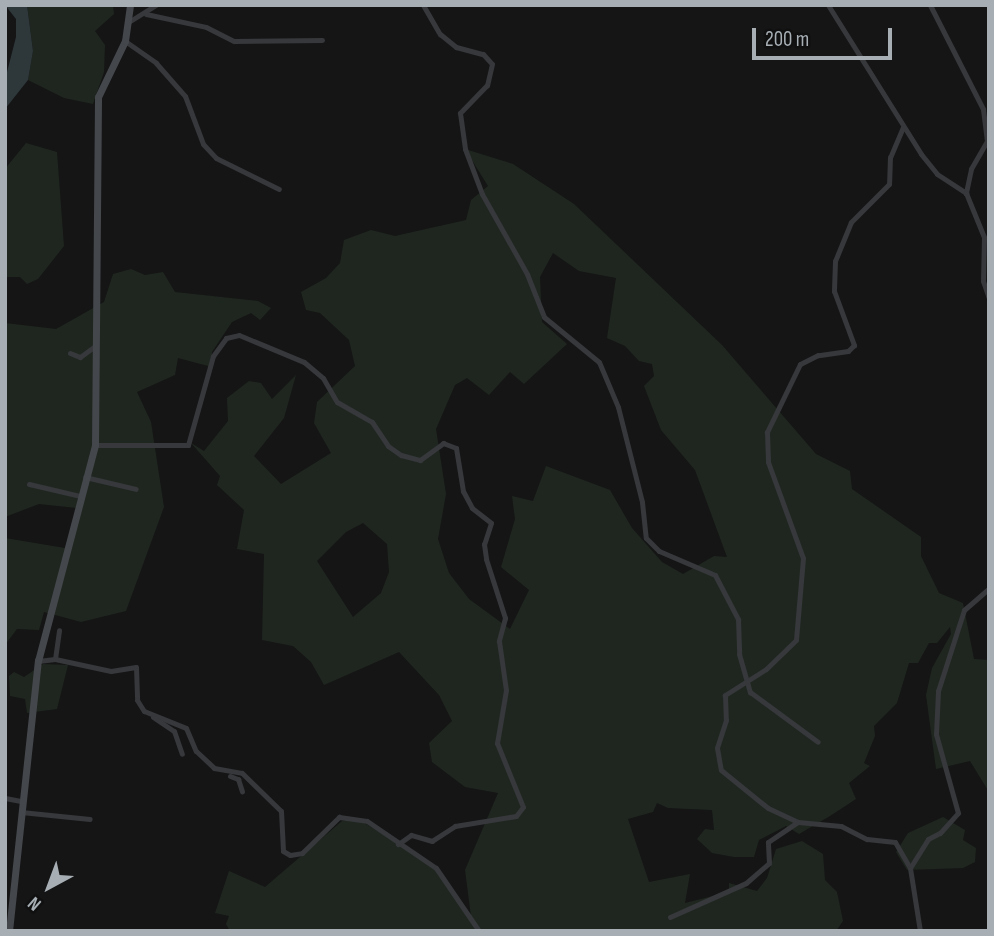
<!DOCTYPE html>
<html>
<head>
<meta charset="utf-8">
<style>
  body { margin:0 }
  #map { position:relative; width:994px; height:936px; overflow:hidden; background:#151516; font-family:"Sofia Sans Condensed",sans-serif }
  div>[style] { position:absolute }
  .green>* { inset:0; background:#1f261f }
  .water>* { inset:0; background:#2e383b }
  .street>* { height:5px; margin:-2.5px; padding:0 2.5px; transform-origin:2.5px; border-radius:2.5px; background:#36383b }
  .secondary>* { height:7px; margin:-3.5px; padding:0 3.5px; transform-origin:3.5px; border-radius:3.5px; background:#44474b }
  span { translate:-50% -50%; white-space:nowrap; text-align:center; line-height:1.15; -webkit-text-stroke:5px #101011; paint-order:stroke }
  .frame { position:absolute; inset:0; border:7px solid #a7afb5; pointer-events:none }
  .north { position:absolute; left:14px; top:852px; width:70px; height:70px; -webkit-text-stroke:5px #101011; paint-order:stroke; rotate:221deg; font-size:19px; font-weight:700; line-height:28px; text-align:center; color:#a7afb5 }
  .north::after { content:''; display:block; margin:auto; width:24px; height:32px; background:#a7afb5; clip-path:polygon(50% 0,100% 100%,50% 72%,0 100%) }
  .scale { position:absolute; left:752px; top:28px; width:140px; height:32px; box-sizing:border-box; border:4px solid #a7afb5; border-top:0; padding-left:9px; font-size:21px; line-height:24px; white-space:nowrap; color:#a7afb5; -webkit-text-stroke:5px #101011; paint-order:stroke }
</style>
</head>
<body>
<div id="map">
  <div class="green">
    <i style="clip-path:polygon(27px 5px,113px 5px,114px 14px,95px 31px,105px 45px,104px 72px,93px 104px,64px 98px,28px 80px,33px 51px)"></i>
    <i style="clip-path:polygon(26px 143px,57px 152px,64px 246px,38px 279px,27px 284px,20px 277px,5px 277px,5px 169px)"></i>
    <i style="clip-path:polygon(evenodd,465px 149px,513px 164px,574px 204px,722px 345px,816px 454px,850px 471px,852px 489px,921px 537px,921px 556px,939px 593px,963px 603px,974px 659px,989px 660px,989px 792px,970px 761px,936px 769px,926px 695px,932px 668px,951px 634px,950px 627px,937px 643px,929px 643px,918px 663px,909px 663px,897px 703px,874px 726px,875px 736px,864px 763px,870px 766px,849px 783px,856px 799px,830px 816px,799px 834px,786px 826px,759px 840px,754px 857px,734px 857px,712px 853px,697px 839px,705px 829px,714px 830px,712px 810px,668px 808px,657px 803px,653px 812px,628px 819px,649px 882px,690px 874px,685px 903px,729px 892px,729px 883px,757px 891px,767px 878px,776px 849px,802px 841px,823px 854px,825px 880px,837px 892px,843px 921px,836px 931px,230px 931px,226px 924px,229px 916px,215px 913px,229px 871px,265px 887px,342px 821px,360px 820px,436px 868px,472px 924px,465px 870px,498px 793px,465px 787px,432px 762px,429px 743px,452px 721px,439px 695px,399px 652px,324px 685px,311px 662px,293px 646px,262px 640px,264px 554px,237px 549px,244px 510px,217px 485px,220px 476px,191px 443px,204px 451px,228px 421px,227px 398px,249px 381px,261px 383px,272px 399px,296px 375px,284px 418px,254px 456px,281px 484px,331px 453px,314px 423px,317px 402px,355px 366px,349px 340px,320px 313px,306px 310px,301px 292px,326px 278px,340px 263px,344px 240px,371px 230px,395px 236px,466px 220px,471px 200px,488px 186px,465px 149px,553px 253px,579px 271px,616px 278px,607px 338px,625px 346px,639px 361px,652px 364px,654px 376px,644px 386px,661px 430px,695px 470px,727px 557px,714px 556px,683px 574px,662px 562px,632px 528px,610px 490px,546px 466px,533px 501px,512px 496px,515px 519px,501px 567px,529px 590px,510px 629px,469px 599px,449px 573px,438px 539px,446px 494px,436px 429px,455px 385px,467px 378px,489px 395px,510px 372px,524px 384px,567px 344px,542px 322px,540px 277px,553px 253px,465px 149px,363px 523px,387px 544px,389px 572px,381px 593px,353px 617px,317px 561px,346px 532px,363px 523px)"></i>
    <i style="clip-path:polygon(131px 269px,145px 275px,163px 272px,175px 292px,258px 301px,271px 308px,260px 320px,251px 313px,232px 322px,212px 352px,212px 367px,178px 358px,175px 375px,137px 392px,151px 422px,164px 507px,126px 611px,81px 622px,44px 612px,39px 630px,17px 629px,5px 645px,5px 538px,65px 548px,77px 508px,39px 504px,5px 517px,5px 323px,56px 329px,104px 302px,113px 274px)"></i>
    <i style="clip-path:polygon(43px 664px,68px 665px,57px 709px,27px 713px,25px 699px,10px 696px,9px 676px,14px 672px,24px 677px)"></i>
    <i style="clip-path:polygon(943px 817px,965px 830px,963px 840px,976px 848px,975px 862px,963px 868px,907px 870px,896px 852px,908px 833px)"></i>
  </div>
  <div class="water">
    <i style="clip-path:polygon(5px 5px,27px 5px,33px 51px,28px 80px,5px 109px,5px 80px,16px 37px,16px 19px)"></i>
  </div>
  <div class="street">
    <i style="left:423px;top:5px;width:34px;rotate:60deg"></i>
    <i style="left:440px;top:34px;width:21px;rotate:39deg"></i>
    <i style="left:456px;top:47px;width:28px;rotate:15deg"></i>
    <i style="left:483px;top:54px;width:13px;rotate:48deg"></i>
    <i style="left:492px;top:64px;width:22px;rotate:103deg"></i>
    <i style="left:487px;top:85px;width:39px;rotate:134deg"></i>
    <i style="left:460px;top:113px;width:36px;rotate:82deg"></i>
    <i style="left:465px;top:149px;width:48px;rotate:69.3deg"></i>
    <i style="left:482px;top:194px;width:92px;rotate:60.6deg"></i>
    <i style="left:527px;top:274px;width:46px;rotate:68.4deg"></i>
    <i style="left:544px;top:317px;width:71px;rotate:39.3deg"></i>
    <i style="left:599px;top:362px;width:49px;rotate:67.1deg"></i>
    <i style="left:618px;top:407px;width:98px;rotate:75.8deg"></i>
    <i style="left:642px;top:502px;width:36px;rotate:84deg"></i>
    <i style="left:646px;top:538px;width:18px;rotate:45deg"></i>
    <i style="left:659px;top:551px;width:61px;rotate:23.2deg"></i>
    <i style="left:715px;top:575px;width:50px;rotate:62.4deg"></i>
    <i style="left:738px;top:619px;width:35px;rotate:88deg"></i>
    <i style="left:739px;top:654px;width:40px;rotate:74deg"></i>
    <i style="left:750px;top:692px;width:84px;rotate:36.3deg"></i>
    <i style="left:828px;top:5px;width:176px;rotate:58deg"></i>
    <i style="left:921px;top:154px;width:26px;rotate:51deg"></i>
    <i style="left:937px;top:174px;width:35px;rotate:33deg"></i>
    <i style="left:930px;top:5px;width:117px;rotate:63deg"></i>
    <i style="left:983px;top:109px;width:32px;rotate:83deg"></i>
    <i style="left:987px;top:141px;width:32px;rotate:120deg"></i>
    <i style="left:971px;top:169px;width:25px;rotate:102deg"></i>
    <i style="left:966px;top:193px;width:48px;rotate:67.8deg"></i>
    <i style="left:984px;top:237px;width:44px;rotate:91.3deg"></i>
    <i style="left:983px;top:281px;width:18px;rotate:71deg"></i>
    <i style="left:146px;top:14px;width:61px;rotate:12.2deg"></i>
    <i style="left:206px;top:27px;width:31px;rotate:27deg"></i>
    <i style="left:234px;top:41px;width:88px;rotate:-0.7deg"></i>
    <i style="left:130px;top:21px;width:31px;rotate:-32deg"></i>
    <i style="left:125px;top:41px;width:38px;rotate:35deg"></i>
    <i style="left:156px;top:63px;width:44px;rotate:48.7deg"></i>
    <i style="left:185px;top:96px;width:51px;rotate:69.4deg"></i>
    <i style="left:203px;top:144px;width:19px;rotate:47deg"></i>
    <i style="left:216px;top:158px;width:70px;rotate:26.2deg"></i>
    <i style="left:903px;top:127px;width:33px;rotate:113deg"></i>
    <i style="left:890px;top:157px;width:27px;rotate:92deg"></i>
    <i style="left:889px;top:184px;width:54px;rotate:135deg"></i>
    <i style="left:851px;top:222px;width:42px;rotate:112.3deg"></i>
    <i style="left:835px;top:261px;width:30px;rotate:92deg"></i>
    <i style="left:834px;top:291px;width:58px;rotate:69.7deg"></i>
    <i style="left:854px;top:345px;width:8px;rotate:135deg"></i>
    <i style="left:848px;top:351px;width:30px;rotate:172deg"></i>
    <i style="left:818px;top:355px;width:20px;rotate:153deg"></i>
    <i style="left:800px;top:364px;width:76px;rotate:115.9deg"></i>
    <i style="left:767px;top:432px;width:30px;rotate:88deg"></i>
    <i style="left:768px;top:462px;width:102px;rotate:70deg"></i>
    <i style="left:803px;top:558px;width:82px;rotate:94.9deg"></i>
    <i style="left:796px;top:640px;width:42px;rotate:136deg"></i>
    <i style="left:766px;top:669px;width:49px;rotate:147.6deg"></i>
    <i style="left:725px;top:695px;width:25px;rotate:88deg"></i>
    <i style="left:726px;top:720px;width:29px;rotate:108deg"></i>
    <i style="left:717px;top:748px;width:22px;rotate:80deg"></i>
    <i style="left:721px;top:770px;width:60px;rotate:39deg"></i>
    <i style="left:768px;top:808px;width:33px;rotate:25deg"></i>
    <i style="left:798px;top:822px;width:43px;rotate:5.3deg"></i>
    <i style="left:841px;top:826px;width:29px;rotate:27deg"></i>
    <i style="left:867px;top:839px;width:28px;rotate:6deg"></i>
    <i style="left:895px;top:842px;width:30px;rotate:60deg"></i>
    <i style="left:70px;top:353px;width:11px;rotate:22deg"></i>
    <i style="left:80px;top:357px;width:19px;rotate:-36deg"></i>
    <i style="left:95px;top:445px;width:93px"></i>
    <i style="left:188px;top:445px;width:92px;rotate:-74.3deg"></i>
    <i style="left:213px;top:356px;width:22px;rotate:-54deg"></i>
    <i style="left:226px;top:338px;width:13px;rotate:-13deg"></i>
    <i style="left:239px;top:335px;width:70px;rotate:22.6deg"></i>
    <i style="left:304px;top:362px;width:25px;rotate:40deg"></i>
    <i style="left:323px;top:378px;width:28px;rotate:60deg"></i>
    <i style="left:337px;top:402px;width:40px;rotate:29.7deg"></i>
    <i style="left:372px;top:422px;width:29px;rotate:56deg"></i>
    <i style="left:388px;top:446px;width:16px;rotate:35deg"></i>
    <i style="left:401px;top:455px;width:20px;rotate:15deg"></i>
    <i style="left:420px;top:460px;width:29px;rotate:-36deg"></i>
    <i style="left:443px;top:443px;width:14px;rotate:21deg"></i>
    <i style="left:456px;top:448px;width:44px;rotate:80.8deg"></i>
    <i style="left:463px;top:491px;width:19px;rotate:62deg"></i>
    <i style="left:472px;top:508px;width:24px;rotate:38deg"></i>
    <i style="left:491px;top:523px;width:22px;rotate:108deg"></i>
    <i style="left:484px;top:544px;width:15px;rotate:82deg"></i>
    <i style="left:486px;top:559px;width:62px;rotate:72.1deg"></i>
    <i style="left:505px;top:618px;width:24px;rotate:105deg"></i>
    <i style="left:499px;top:641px;width:49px;rotate:81.9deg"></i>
    <i style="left:506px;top:690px;width:54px;rotate:99.6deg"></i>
    <i style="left:497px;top:743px;width:69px;rotate:67.9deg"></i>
    <i style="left:523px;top:807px;width:11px;rotate:128deg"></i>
    <i style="left:516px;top:816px;width:62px;rotate:170.7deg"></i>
    <i style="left:455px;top:826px;width:27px;rotate:147deg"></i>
    <i style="left:432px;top:841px;width:22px;rotate:-164deg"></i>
    <i style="left:411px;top:835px;width:16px;rotate:145deg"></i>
    <i style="left:85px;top:477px;width:52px;rotate:13.2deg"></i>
    <i style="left:29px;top:484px;width:52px;rotate:13.2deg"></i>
    <i style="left:55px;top:659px;width:29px;rotate:-82deg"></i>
    <i style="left:38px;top:661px;width:17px;rotate:-7deg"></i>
    <i style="left:55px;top:659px;width:57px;rotate:12.1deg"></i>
    <i style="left:111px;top:671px;width:25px;rotate:-9deg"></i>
    <i style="left:136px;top:667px;width:33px;rotate:88deg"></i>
    <i style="left:137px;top:700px;width:13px;rotate:58deg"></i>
    <i style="left:144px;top:711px;width:45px;rotate:22deg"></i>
    <i style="left:186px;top:728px;width:25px;rotate:67deg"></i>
    <i style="left:196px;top:751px;width:25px;rotate:43deg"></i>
    <i style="left:214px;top:768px;width:28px;rotate:10deg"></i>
    <i style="left:242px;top:773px;width:54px;rotate:44.3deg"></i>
    <i style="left:281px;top:811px;width:40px;rotate:87.1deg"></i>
    <i style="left:283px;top:851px;width:8px;rotate:30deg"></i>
    <i style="left:290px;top:855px;width:12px;rotate:-9deg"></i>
    <i style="left:302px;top:853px;width:52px;rotate:-44.2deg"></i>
    <i style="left:339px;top:817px;width:28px;rotate:8deg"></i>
    <i style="left:367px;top:821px;width:83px;rotate:34.3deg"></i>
    <i style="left:436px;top:868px;width:76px;rotate:55.7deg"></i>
    <i style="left:153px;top:717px;width:25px;rotate:34deg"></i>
    <i style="left:174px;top:731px;width:24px;rotate:71deg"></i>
    <i style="left:230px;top:776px;width:9px;rotate:21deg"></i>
    <i style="left:238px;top:779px;width:13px;rotate:72deg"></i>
    <i style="left:5px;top:798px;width:16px;rotate:11deg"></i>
    <i style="left:21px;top:812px;width:69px;rotate:5.8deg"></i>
    <i style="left:670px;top:917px;width:83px;rotate:-24.1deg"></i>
    <i style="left:746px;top:883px;width:30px;rotate:-41deg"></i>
    <i style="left:769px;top:863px;width:21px;rotate:-93deg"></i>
    <i style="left:768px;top:842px;width:36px;rotate:-34deg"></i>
    <i style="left:920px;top:931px;width:64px;rotate:-99deg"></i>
    <i style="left:910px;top:868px;width:34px;rotate:-58deg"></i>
    <i style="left:928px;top:839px;width:13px;rotate:-27deg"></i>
    <i style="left:940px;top:833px;width:27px;rotate:-48deg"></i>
    <i style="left:958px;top:813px;width:82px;rotate:-105.6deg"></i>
    <i style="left:936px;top:734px;width:43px;rotate:-87.3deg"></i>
    <i style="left:938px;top:691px;width:85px;rotate:-72.2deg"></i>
    <i style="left:964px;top:610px;width:33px;rotate:-41deg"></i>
  </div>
  <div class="secondary">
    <i style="left:9px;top:931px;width:272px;rotate:-83.9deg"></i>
    <i style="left:38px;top:661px;width:223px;rotate:-75.2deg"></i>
    <i style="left:95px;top:445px;width:348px;rotate:-89.5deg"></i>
    <i style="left:98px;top:97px;width:62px;rotate:-64.3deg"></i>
    <i style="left:125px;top:41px;width:36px;rotate:-82deg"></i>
  </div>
  <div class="frame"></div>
  <div class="north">N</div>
  <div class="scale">200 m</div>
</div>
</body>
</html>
